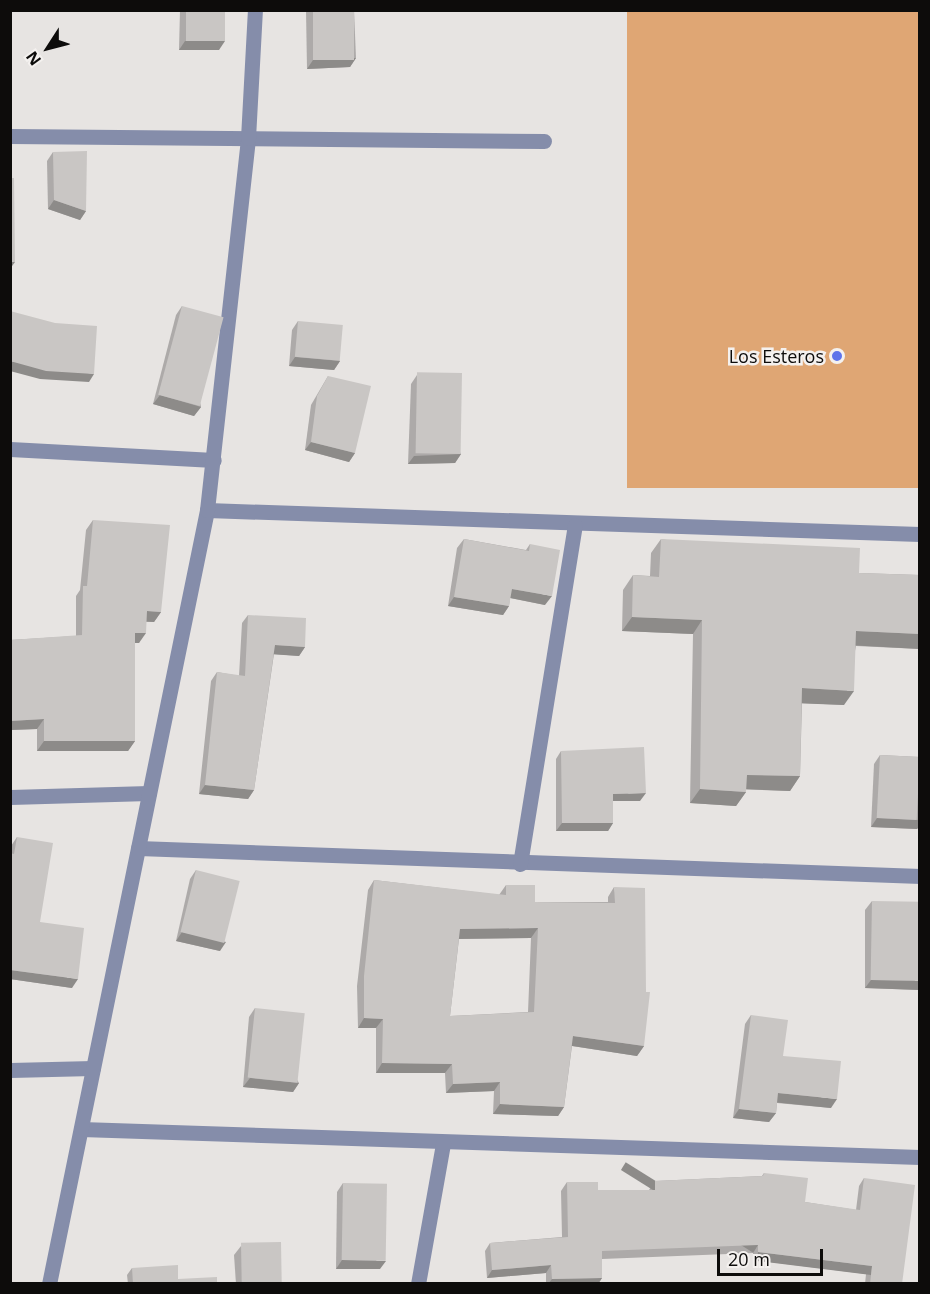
<!DOCTYPE html>
<html>
<head>
<meta charset="utf-8">
<style>
  body { margin:0 }
  #map { position:relative; width:930px; height:1294px; overflow:hidden; background:#e7e4e2; font-family:"Open Sans",sans-serif }
  div>[style] { position:absolute }
  .green>* { inset:0; background:#dfa674; transform-origin:0 0 }
  .minor>* { height:15px; margin:-7.5px; padding:0 7.5px; transform-origin:7.5px; border-radius:7.5px; background:#858daa }
  .wall>* { inset:0; background:#adaaa9 }
  .shaded-wall>* { inset:0; background:#8d8b89; transform-origin:0 0 }
  .building>* { inset:0; background:#c9c6c4; transform-origin:0 0 }
  .dots>* { width:16px; height:16px; translate:-50% -50%; box-sizing:border-box; border:3px solid #f4f1ef; border-radius:50% }
  span { translate:-50% -50%; white-space:nowrap; text-align:center; line-height:1.15; -webkit-text-stroke:5px #f4f1ef; paint-order:stroke }
  .poi-label { font-size:18px; color:#0d0c0b }
  .right { translate:-100% -50%; text-align:right }
  .frame { position:absolute; inset:0; border:12px solid #0d0c0b; pointer-events:none }
  .north { position:absolute; left:18px; top:18px; width:60px; height:60px; -webkit-text-stroke:4px #f4f1ef; paint-order:stroke; rotate:234deg; font-size:16px; font-weight:700; line-height:24px; text-align:center; color:#0d0c0b }
  .north::after { content:''; display:block; margin:auto; width:21px; height:27px; background:#0d0c0b; clip-path:polygon(50% 0,100% 100%,50% 72%,0 100%) }
  .scale { position:absolute; left:717px; top:1249px; width:106px; height:27px; box-sizing:border-box; border:3px solid #0d0c0b; border-top:0; padding-left:8px; font-size:18px; line-height:21px; white-space:nowrap; color:#0d0c0b; -webkit-text-stroke:4px #f4f1ef; paint-order:stroke }
</style>
</head>
<body>
<div id="map">
  <div class="green">
    <i style="left:627px;top:11px;width:292px;height:477px"></i>
  </div>
  <div class="minor">
    <i style="left:10px;top:136px;width:534px;rotate:0.54deg"></i>
    <i style="left:10px;top:449px;width:204px;rotate:3.1deg"></i>
    <i style="left:207px;top:510px;width:713px;rotate:1.93deg"></i>
    <i style="left:10px;top:797px;width:139px;rotate:-1.6deg"></i>
    <i style="left:138px;top:848px;width:783px;rotate:2.05deg"></i>
    <i style="left:520px;top:864px;width:343px;rotate:-80.8deg"></i>
    <i style="left:10px;top:1070px;width:83px;rotate:-1.4deg"></i>
    <i style="left:81px;top:1129px;width:839px;rotate:1.91deg"></i>
    <i style="left:49px;top:1284px;width:790px;rotate:-78.46deg"></i>
    <i style="left:207px;top:510px;width:374px;rotate:-83.7deg"></i>
    <i style="left:248px;top:138px;width:128px;rotate:-86.9deg"></i>
    <i style="left:418px;top:1284px;width:143px;rotate:-79.9deg"></i>
  </div>
  <div class="wall">
    <i style="clip-path:polygon(180px 10px,225px 10px,219px 50px,179px 50px)"></i>
    <i style="clip-path:polygon(306px 10px,354px 10px,356px 58px,350px 67px,307px 69px)"></i>
    <i style="clip-path:polygon(53px 152px,86px 211px,80px 220px,48px 209px,47px 161px)"></i>
    <i style="clip-path:polygon(182px 306px,201px 407px,194px 416px,153px 404px,176px 315px)"></i>
    <i style="clip-path:polygon(298px 321px,340px 361px,334px 370px,289px 366px,292px 330px)"></i>
    <i style="clip-path:polygon(417px 375px,461px 454px,455px 463px,408px 464px,411px 384px)"></i>
    <i style="clip-path:polygon(328px 376px,355px 453px,349px 462px,305px 450px,311px 405px)"></i>
    <i style="clip-path:polygon(93px 520px,161px 612px,154px 622px,146px 622px,139px 643px,135px 643px,135px 741px,128px 751px,37px 751px,37px 729px,10px 730px,10px 640px,76px 636px,76px 596px,80px 590px,86px 530px)"></i>
    <i style="clip-path:polygon(464px 539px,526px 550px,530px 544px,545px 605px,510px 598px,509px 606px,503px 615px,448px 606px,457px 548px)"></i>
    <i style="clip-path:polygon(661px 539px,859px 573px,920px 575px,920px 649px,856px 646px,844px 705px,802px 703px,800px 776px,790px 791px,746px 789px,746px 792px,736px 806px,690px 803px,693px 634px,622px 631px,623px 590px,633px 575px,650px 576px,651px 553px)"></i>
    <i style="clip-path:polygon(248px 615px,305px 647px,299px 656px,274px 654px,254px 790px,248px 799px,199px 794px,211px 681px,217px 672px,239px 676px,242px 623px)"></i>
    <i style="clip-path:polygon(561px 751px,640px 801px,613px 801px,613px 823px,608px 831px,556px 831px,556px 759px)"></i>
    <i style="clip-path:polygon(880px 755px,920px 757px,920px 826px,917px 829px,871px 827px,874px 764px)"></i>
    <i style="clip-path:polygon(17px 837px,40px 922px,72px 988px,10px 979px,10px 850px,11px 846px)"></i>
    <i style="clip-path:polygon(196px 870px,220px 951px,176px 941px,190px 879px)"></i>
    <i style="clip-path:polygon(evenodd,374px 880px,499px 895px,506px 885px,535px 902px,608px 902px,608px 897px,614px 887px,644px 1046px,637px 1056px,572px 1046px,564px 1107px,558px 1116px,493px 1114px,494px 1091px,446px 1093px,445px 1073px,376px 1073px,376px 1028px,358px 1028px,357px 986px,368px 890px,374px 880px,531px 938px,528px 1012px,450px 1016px,459px 939px,531px 938px)"></i>
    <i style="clip-path:polygon(872px 901px,920px 990px,865px 988px,865px 910px)"></i>
    <i style="clip-path:polygon(255px 1008px,299px 1083px,293px 1092px,243px 1087px,249px 1017px)"></i>
    <i style="clip-path:polygon(751px 1015px,783px 1056px,831px 1108px,777px 1103px,776px 1113px,769px 1122px,733px 1118px,745px 1024px)"></i>
    <i style="clip-path:polygon(764px 1173px,805px 1202px,856px 1210px,859px 1186px,864px 1178px,902px 1284px,865px 1284px,866px 1274px,753px 1260px,753px 1253px,602px 1259px,602px 1278px,598px 1284px,546px 1284px,546px 1273px,487px 1278px,485px 1251px,490px 1243px,562px 1237px,561px 1191px,567px 1182px,598px 1190px,649px 1190px,655px 1181px,762px 1176px)"></i>
    <i style="clip-path:polygon(343px 1183px,380px 1269px,336px 1269px,337px 1192px)"></i>
    <i style="clip-path:polygon(241px 1246px,282px 1284px,236px 1284px,234px 1255px)"></i>
    <i style="clip-path:polygon(132px 1268px,178px 1279px,217px 1284px,128px 1284px,127px 1275px)"></i>
  </div>
  <div class="shaded-wall">
    <i style="clip-path:polygon(185px 41px,225px 41px,219px 50px,179px 50px)"></i>
    <i style="clip-path:polygon(356px 58px,350px 67px,307px 69px,313px 60px)"></i>
    <i style="clip-path:polygon(54px 200px,86px 211px,80px 220px,48px 209px)"></i>
    <i style="clip-path:polygon(10px 262px,15px 262px,10px 269px)"></i>
    <i style="clip-path:polygon(295px 357px,340px 361px,334px 370px,289px 366px)"></i>
    <i style="clip-path:polygon(10px 361px,94px 374px,89px 382px,40px 379px,10px 371px)"></i>
    <i style="clip-path:polygon(160px 395px,201px 407px,194px 416px,153px 404px)"></i>
    <i style="clip-path:polygon(311px 442px,355px 453px,349px 462px,305px 450px)"></i>
    <i style="clip-path:polygon(461px 454px,455px 463px,408px 464px,414px 456px)"></i>
    <i style="clip-path:polygon(512px 589px,552px 596px,545px 605px,505px 597px)"></i>
    <i style="clip-path:polygon(454px 597px,509px 606px,503px 615px,448px 606px)"></i>
    <i style="clip-path:polygon(147px 611px,161px 612px,154px 622px,140px 621px)"></i>
    <i style="clip-path:polygon(632px 617px,702px 620px,693px 634px,622px 631px)"></i>
    <i style="clip-path:polygon(856px 631px,920px 634px,920px 649px,847px 645px)"></i>
    <i style="clip-path:polygon(135px 633px,146px 633px,139px 643px,128px 643px)"></i>
    <i style="clip-path:polygon(275px 645px,305px 647px,299px 656px,269px 654px)"></i>
    <i style="clip-path:polygon(802px 688px,854px 691px,844px 705px,792px 703px)"></i>
    <i style="clip-path:polygon(44px 719px,37px 729px,10px 730px,10px 721px)"></i>
    <i style="clip-path:polygon(44px 741px,135px 741px,128px 751px,37px 751px)"></i>
    <i style="clip-path:polygon(747px 775px,800px 776px,790px 791px,737px 789px)"></i>
    <i style="clip-path:polygon(205px 785px,254px 790px,248px 799px,199px 794px)"></i>
    <i style="clip-path:polygon(700px 789px,746px 792px,736px 806px,690px 803px)"></i>
    <i style="clip-path:polygon(646px 793px,640px 801px,608px 801px,613px 794px)"></i>
    <i style="clip-path:polygon(877px 818px,920px 820px,920px 826px,917px 829px,871px 827px)"></i>
    <i style="clip-path:polygon(562px 823px,613px 823px,608px 831px,556px 831px)"></i>
    <i style="clip-path:polygon(538px 928px,531px 938px,453px 939px,460px 929px)"></i>
    <i style="clip-path:polygon(182px 932px,226px 942px,220px 951px,176px 941px)"></i>
    <i style="clip-path:polygon(10px 970px,78px 979px,72px 988px,10px 979px)"></i>
    <i style="clip-path:polygon(871px 980px,920px 981px,920px 990px,865px 988px)"></i>
    <i style="clip-path:polygon(364px 1018px,383px 1019px,376px 1028px,358px 1028px)"></i>
    <i style="clip-path:polygon(573px 1036px,644px 1046px,637px 1056px,566px 1045px)"></i>
    <i style="clip-path:polygon(382px 1063px,452px 1064px,445px 1073px,376px 1073px)"></i>
    <i style="clip-path:polygon(250px 1078px,299px 1083px,293px 1092px,243px 1087px)"></i>
    <i style="clip-path:polygon(500px 1082px,494px 1091px,446px 1093px,453px 1084px)"></i>
    <i style="clip-path:polygon(778px 1093px,837px 1099px,831px 1108px,772px 1102px)"></i>
    <i style="clip-path:polygon(500px 1104px,564px 1107px,558px 1116px,493px 1114px)"></i>
    <i style="clip-path:polygon(739px 1109px,776px 1113px,769px 1122px,733px 1118px)"></i>
    <i style="left:758px;top:1245px;width:9px;height:156px;rotate:122deg"></i>
    <i style="left:758px;top:1252px;width:115px;height:9px;rotate:7deg"></i>
    <i style="clip-path:polygon(342px 1260px,386px 1261px,380px 1269px,336px 1269px)"></i>
    <i style="clip-path:polygon(551px 1265px,546px 1273px,487px 1278px,492px 1270px)"></i>
    <i style="clip-path:polygon(602px 1278px,598px 1284px,548px 1284px,552px 1279px)"></i>
  </div>
  <div class="building">
    <i style="left:186px;top:10px;width:39px;height:31px"></i>
    <i style="left:313px;top:10px;width:41px;height:50px"></i>
    <i style="clip-path:polygon(87px 151px,86px 211px,54px 200px,53px 152px)"></i>
    <i style="clip-path:polygon(10px 178px,14px 178px,15px 262px,10px 262px)"></i>
    <i style="left:182px;top:306px;width:43px;height:92px;rotate:15deg"></i>
    <i style="clip-path:polygon(10px 311px,55px 323px,97px 326px,94px 374px,46px 371px,10px 361px)"></i>
    <i style="left:298px;top:321px;width:45px;height:36px;rotate:5deg"></i>
    <i style="left:462px;top:373px;width:81px;height:45px;rotate:91deg"></i>
    <i style="clip-path:polygon(328px 376px,371px 386px,355px 453px,311px 442px,317px 396px)"></i>
    <i style="clip-path:polygon(93px 520px,170px 525px,161px 612px,147px 611px,146px 633px,135px 633px,135px 741px,44px 741px,44px 719px,10px 721px,10px 640px,82px 635px,83px 586px,87px 586px)"></i>
    <i style="clip-path:polygon(464px 539px,529px 551px,530px 544px,560px 550px,552px 596px,512px 589px,509px 606px,454px 597px)"></i>
    <i style="clip-path:polygon(661px 539px,860px 548px,859px 573px,920px 575px,920px 634px,856px 631px,854px 691px,802px 688px,800px 776px,747px 775px,746px 792px,700px 789px,702px 620px,632px 617px,633px 575px,659px 577px)"></i>
    <i style="clip-path:polygon(248px 615px,306px 618px,305px 647px,275px 645px,254px 790px,205px 785px,217px 672px,245px 676px)"></i>
    <i style="clip-path:polygon(644px 747px,646px 793px,613px 794px,613px 823px,562px 823px,561px 751px)"></i>
    <i style="left:880px;top:755px;width:40px;height:63px;rotate:3deg"></i>
    <i style="clip-path:polygon(17px 837px,53px 843px,40px 922px,84px 928px,78px 979px,10px 970px,10px 853px,14px 854px)"></i>
    <i style="left:196px;top:870px;width:45px;height:64px;rotate:14deg"></i>
    <i style="clip-path:polygon(evenodd,374px 880px,506px 895px,506px 885px,535px 885px,535px 902px,615px 903px,614px 887px,645px 888px,646px 992px,650px 992px,644px 1046px,573px 1036px,564px 1107px,500px 1104px,500px 1082px,453px 1084px,452px 1064px,382px 1063px,383px 1019px,364px 1018px,364px 976px,374px 880px,538px 928px,534px 1012px,450px 1016px,460px 929px,538px 928px)"></i>
    <i style="left:872px;top:901px;width:48px;height:79px;rotate:1deg"></i>
    <i style="left:255px;top:1008px;width:50px;height:70px;rotate:6deg"></i>
    <i style="clip-path:polygon(751px 1015px,788px 1020px,783px 1056px,841px 1061px,837px 1099px,778px 1093px,776px 1113px,739px 1109px)"></i>
    <i style="clip-path:polygon(764px 1173px,808px 1178px,805px 1202px,860px 1210px,864px 1178px,915px 1185px,902px 1284px,870px 1284px,872px 1266px,758px 1252px,758px 1245px,602px 1251px,602px 1278px,552px 1279px,551px 1265px,492px 1270px,490px 1243px,568px 1237px,567px 1182px,598px 1182px,598px 1190px,655px 1190px,655px 1181px,763px 1176px)"></i>
    <i style="left:343px;top:1183px;width:44px;height:77px;rotate:1deg"></i>
    <i style="left:281px;top:1242px;width:42px;height:40px;rotate:89deg"></i>
    <i style="clip-path:polygon(178px 1265px,178px 1279px,217px 1277px,217px 1284px,133px 1284px,132px 1268px)"></i>
  </div>
  <div class="dots">
    <i style="left:837px;top:356px;background:#5e73ea"></i>
  </div>
  <div class="poi-label">
    <span class="right" style="left:824px;top:356px">Los Esteros</span>
  </div>
  <div class="frame"></div>
  <div class="north">N</div>
  <div class="scale">20 m</div>
</div>
</body>
</html>
